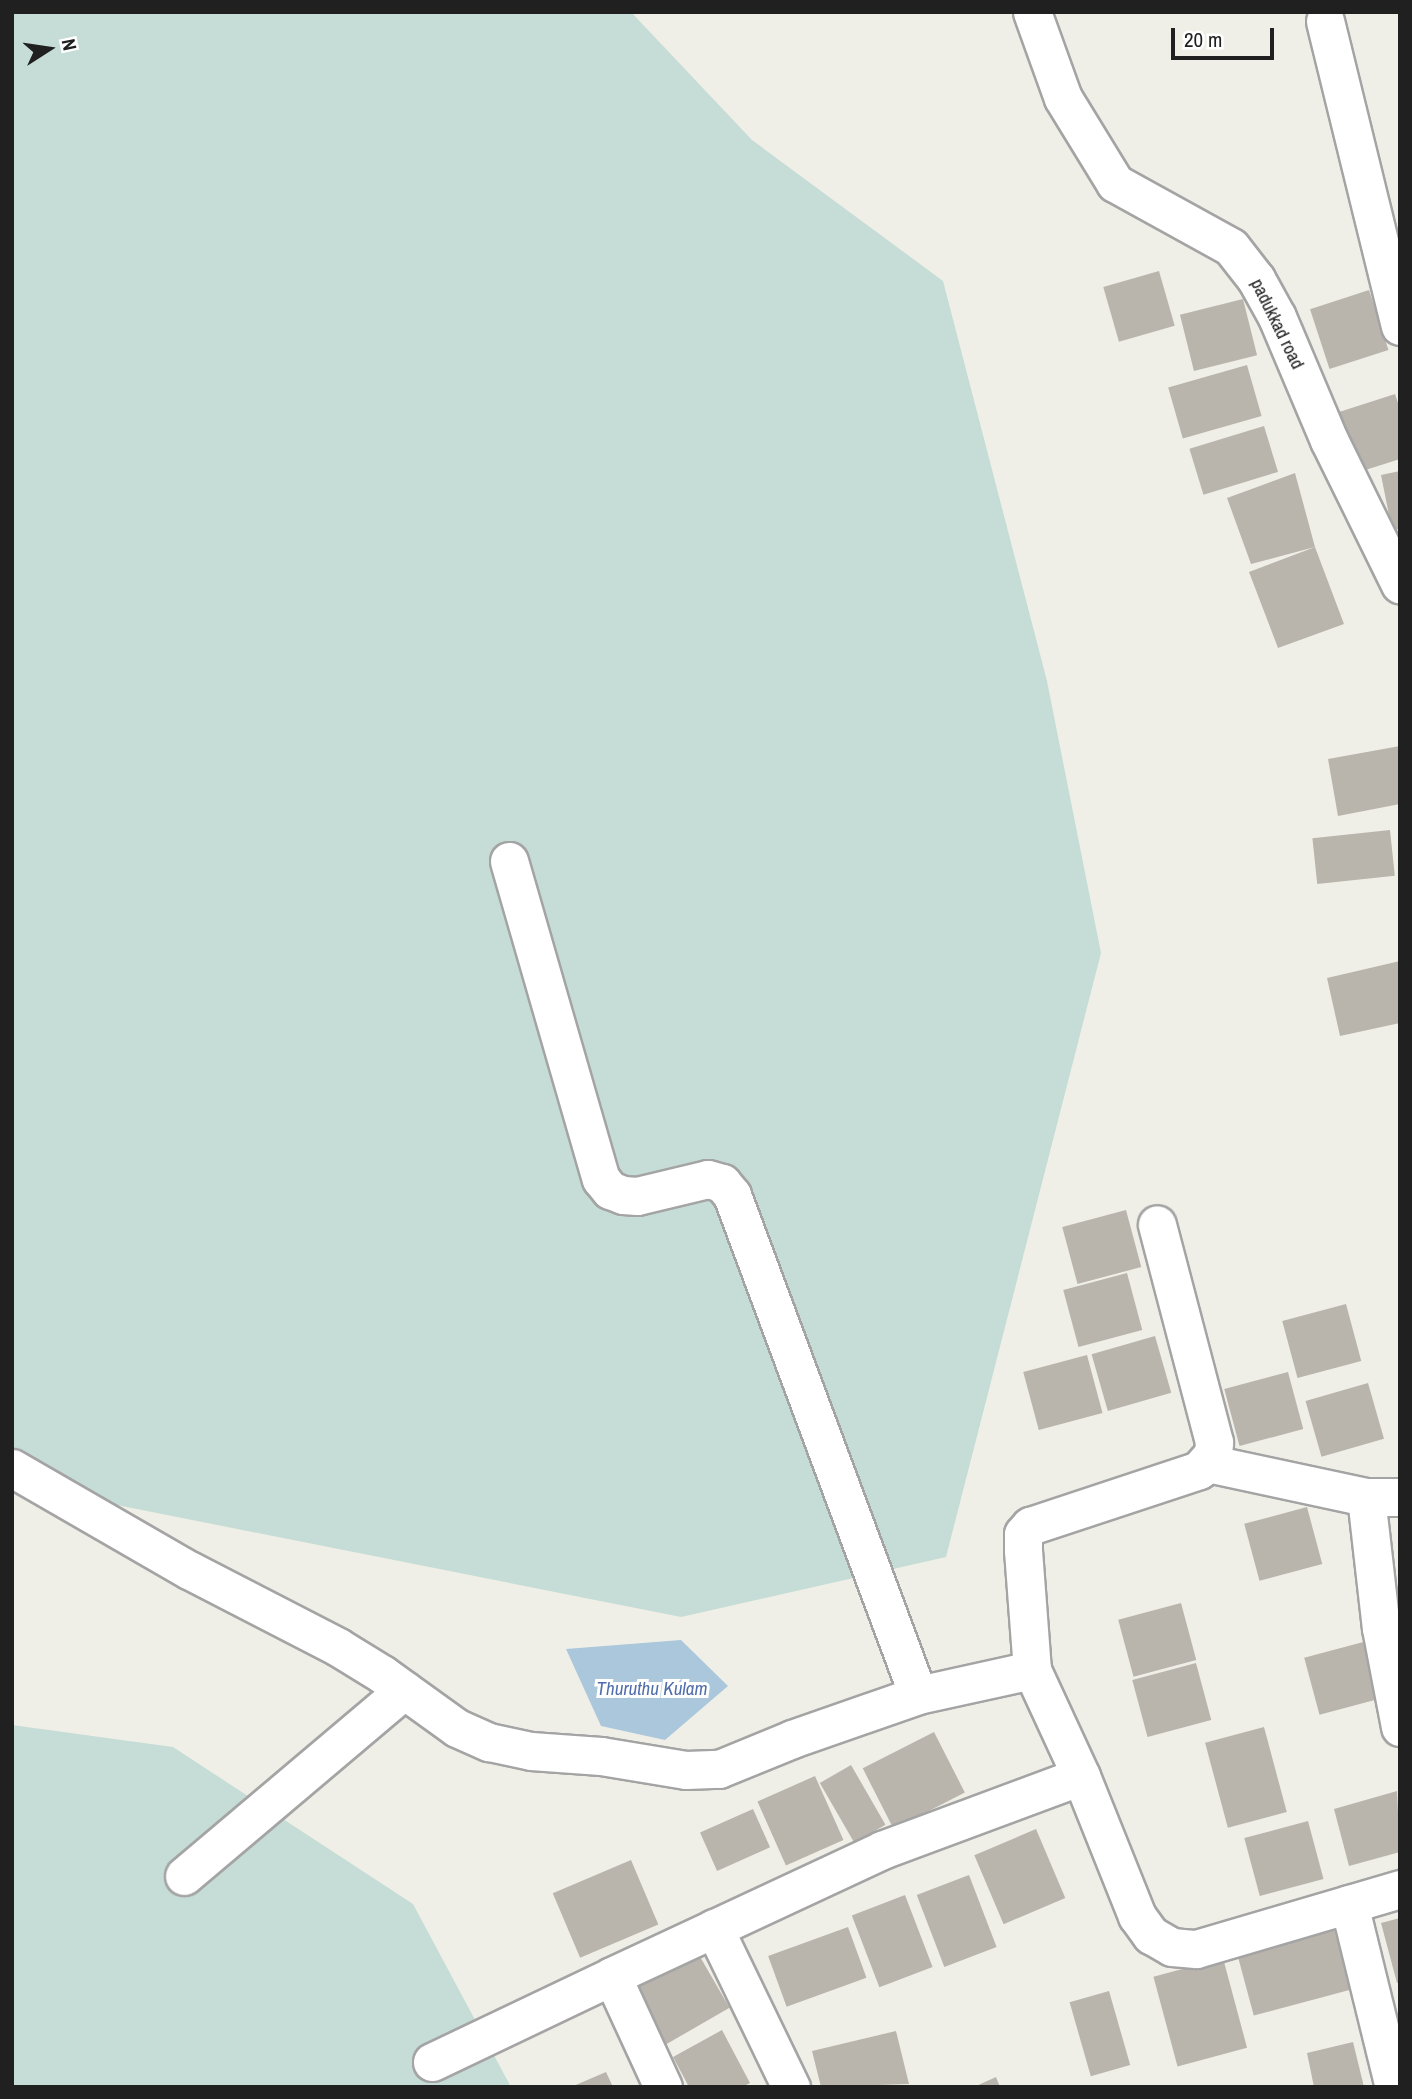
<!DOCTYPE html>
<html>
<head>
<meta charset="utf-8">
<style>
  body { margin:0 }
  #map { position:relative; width:1412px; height:2099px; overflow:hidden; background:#f0efe7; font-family:"Archivo Narrow",sans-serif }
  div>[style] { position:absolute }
  .wetland>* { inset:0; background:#c5ddd6 }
  .water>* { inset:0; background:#aac7db }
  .building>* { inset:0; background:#b9b5ad; transform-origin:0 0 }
  .roads { filter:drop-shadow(2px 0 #a4a4a4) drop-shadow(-2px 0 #a4a4a4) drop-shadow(0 2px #a4a4a4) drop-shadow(0 -2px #a4a4a4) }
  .minor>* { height:37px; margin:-18.5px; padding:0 18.5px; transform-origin:18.5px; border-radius:18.5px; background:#fff }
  span { translate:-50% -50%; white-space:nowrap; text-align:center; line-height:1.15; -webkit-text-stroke:6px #fff; paint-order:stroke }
  .street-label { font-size:18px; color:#202020 }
  .water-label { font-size:19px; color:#516eab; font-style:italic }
  .frame { position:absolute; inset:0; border:14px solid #202020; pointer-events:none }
  .north { position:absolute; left:14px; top:14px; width:70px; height:70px; -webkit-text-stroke:5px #fff; paint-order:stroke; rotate:78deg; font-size:19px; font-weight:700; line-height:28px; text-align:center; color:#202020 }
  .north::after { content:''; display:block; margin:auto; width:24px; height:32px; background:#202020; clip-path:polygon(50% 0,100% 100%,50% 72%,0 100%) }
  .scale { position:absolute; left:1171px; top:28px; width:103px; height:32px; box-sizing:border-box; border:4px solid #202020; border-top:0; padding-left:9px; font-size:21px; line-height:24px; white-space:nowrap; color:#202020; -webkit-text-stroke:5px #fff; paint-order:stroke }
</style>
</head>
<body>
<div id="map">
  <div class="wetland">
    <i style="clip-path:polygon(12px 12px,631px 12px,752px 140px,943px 281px,1047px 681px,1101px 953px,946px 1557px,681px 1617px,41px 1490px,12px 1475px)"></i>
    <i style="clip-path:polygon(12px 1725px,173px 1747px,413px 1904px,511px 2087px,12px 2087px)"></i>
  </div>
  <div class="water">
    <i style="clip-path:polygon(681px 1640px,728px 1686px,665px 1740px,601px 1726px,566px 1649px)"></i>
  </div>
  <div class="building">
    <i style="left:1159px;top:271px;width:57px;height:58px;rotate:74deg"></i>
    <i style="left:1369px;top:290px;width:63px;height:62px;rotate:72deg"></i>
    <i style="left:1243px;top:299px;width:58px;height:65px;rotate:76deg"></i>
    <i style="left:1247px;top:365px;width:53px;height:82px;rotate:74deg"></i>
    <i style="clip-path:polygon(1395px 394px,1400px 409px,1400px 459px,1356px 473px,1336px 413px)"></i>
    <i style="left:1264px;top:426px;width:48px;height:78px;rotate:73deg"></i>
    <i style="clip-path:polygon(1400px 471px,1400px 529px,1392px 530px,1381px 475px)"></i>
    <i style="clip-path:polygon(1295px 473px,1315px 547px,1344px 624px,1278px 648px,1249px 572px,1315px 547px,1251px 564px,1227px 498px)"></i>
    <i style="clip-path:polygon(1400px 746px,1400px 804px,1338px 816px,1328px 759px)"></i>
    <i style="left:1390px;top:830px;width:46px;height:78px;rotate:84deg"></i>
    <i style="clip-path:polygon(1400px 961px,1400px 1023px,1340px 1036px,1327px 978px)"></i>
    <i style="left:1126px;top:1210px;width:59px;height:66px;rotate:75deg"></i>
    <i style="left:1127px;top:1273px;width:59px;height:66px;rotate:75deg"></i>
    <i style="left:1346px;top:1304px;width:59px;height:66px;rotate:75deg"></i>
    <i style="left:1155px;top:1336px;width:59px;height:66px;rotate:74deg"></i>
    <i style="left:1087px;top:1355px;width:60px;height:66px;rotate:75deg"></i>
    <i style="left:1288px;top:1372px;width:59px;height:66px;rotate:75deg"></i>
    <i style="left:1368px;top:1383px;width:58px;height:65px;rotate:74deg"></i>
    <i style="left:1307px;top:1507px;width:59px;height:65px;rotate:75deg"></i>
    <i style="left:1181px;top:1603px;width:59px;height:65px;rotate:75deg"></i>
    <i style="left:1367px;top:1641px;width:59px;height:65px;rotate:75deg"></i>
    <i style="left:1196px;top:1663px;width:59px;height:66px;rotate:75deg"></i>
    <i style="left:1264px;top:1727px;width:88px;height:61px;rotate:75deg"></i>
    <i style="left:934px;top:1732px;width:68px;height:80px;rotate:63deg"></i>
    <i style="left:851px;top:1765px;width:69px;height:36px;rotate:60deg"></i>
    <i style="left:815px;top:1776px;width:70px;height:63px;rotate:66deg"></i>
    <i style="clip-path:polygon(1397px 1791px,1400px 1852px,1349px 1866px,1334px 1809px)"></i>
    <i style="left:753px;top:1809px;width:42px;height:58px;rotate:66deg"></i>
    <i style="left:1308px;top:1821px;width:60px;height:66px;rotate:75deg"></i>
    <i style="left:1036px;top:1829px;width:75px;height:67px;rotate:67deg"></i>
    <i style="left:631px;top:1860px;width:70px;height:85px;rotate:67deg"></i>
    <i style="left:969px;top:1875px;width:77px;height:56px;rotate:69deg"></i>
    <i style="left:905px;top:1895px;width:77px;height:57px;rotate:69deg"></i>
    <i style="clip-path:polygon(1400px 1918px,1400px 1982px,1397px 1983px,1381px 1923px)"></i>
    <i style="left:1333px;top:1925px;width:67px;height:100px;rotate:75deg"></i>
    <i style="left:848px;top:1927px;width:54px;height:85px;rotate:70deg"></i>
    <i style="left:695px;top:1948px;width:69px;height:79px;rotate:60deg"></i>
    <i style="left:1223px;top:1958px;width:93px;height:72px;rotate:75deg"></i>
    <i style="left:1109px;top:1991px;width:77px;height:41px;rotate:74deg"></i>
    <i style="clip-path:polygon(722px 2030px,750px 2083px,742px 2087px,689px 2087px,673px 2057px)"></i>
    <i style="clip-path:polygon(896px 2031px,909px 2084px,821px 2087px,812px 2051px)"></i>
    <i style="clip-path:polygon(1353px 2042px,1364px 2087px,1314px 2087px,1307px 2053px)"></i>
    <i style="clip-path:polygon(606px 2072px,613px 2087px,571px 2087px)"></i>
    <i style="clip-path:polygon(996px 2077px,1000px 2087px,974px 2087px)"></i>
  </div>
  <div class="roads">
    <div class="minor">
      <i style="left:1032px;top:12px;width:91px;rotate:70.2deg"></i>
      <i style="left:1063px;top:98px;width:100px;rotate:58.5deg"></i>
      <i style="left:1115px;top:183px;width:132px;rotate:28.9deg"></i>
      <i style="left:1231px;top:247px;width:41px;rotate:52deg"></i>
      <i style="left:1256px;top:279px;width:43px;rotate:61.1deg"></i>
      <i style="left:1277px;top:317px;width:134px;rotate:67.1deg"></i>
      <i style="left:1329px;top:440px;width:161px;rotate:63.8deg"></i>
      <i style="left:1325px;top:21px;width:314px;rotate:76.2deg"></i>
      <i style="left:509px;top:861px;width:331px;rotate:73.9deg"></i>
      <i style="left:601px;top:1179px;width:14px;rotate:51deg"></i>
      <i style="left:610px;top:1190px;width:14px;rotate:21deg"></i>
      <i style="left:623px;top:1195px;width:14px;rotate:4deg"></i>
      <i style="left:637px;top:1196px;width:73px;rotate:-13.5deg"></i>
      <i style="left:708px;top:1179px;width:15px;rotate:16deg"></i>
      <i style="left:722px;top:1183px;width:16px;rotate:50deg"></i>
      <i style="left:732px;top:1195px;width:533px;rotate:69.59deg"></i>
      <i style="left:1207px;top:1463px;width:163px;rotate:12.1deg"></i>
      <i style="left:1366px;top:1497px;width:34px"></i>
      <i style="left:12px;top:1468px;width:204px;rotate:30deg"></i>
      <i style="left:189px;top:1570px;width:168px;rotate:27.3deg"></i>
      <i style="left:338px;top:1647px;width:52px;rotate:31.5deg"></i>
      <i style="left:382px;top:1674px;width:92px;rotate:35.8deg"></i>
      <i style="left:457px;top:1728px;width:35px;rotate:24deg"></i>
      <i style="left:489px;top:1742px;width:43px;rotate:12.1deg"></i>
      <i style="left:531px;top:1751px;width:70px;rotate:4.1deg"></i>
      <i style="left:601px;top:1756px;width:86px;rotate:9.4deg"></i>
      <i style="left:686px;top:1770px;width:33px;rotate:-2deg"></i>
      <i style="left:719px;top:1769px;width:79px;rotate:-22.3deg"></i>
      <i style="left:792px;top:1739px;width:133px;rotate:-19.2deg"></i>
      <i style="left:918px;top:1695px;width:117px;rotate:-12.4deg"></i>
      <i style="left:1032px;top:1670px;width:117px;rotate:65.2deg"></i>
      <i style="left:1081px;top:1776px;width:151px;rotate:68.2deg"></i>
      <i style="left:1137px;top:1916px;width:24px;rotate:54deg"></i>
      <i style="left:1151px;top:1935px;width:24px;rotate:30deg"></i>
      <i style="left:1172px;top:1947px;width:24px;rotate:5deg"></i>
      <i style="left:1196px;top:1949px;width:213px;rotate:-16.4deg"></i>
      <i style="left:1366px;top:1497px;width:132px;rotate:83.5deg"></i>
      <i style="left:1381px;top:1628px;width:101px;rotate:79.1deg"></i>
      <i style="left:1032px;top:1670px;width:120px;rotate:-94.3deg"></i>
      <i style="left:1023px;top:1550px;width:16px;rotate:-90deg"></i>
      <i style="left:1023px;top:1534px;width:11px;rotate:-49deg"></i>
      <i style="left:1030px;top:1526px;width:178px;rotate:-18.3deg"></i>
      <i style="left:1199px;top:1470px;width:21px;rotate:-49deg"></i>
      <i style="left:1213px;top:1454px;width:12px;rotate:-85deg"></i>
      <i style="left:1214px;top:1442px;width:225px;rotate:-104.7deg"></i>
      <i style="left:184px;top:1876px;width:288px;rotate:-40.2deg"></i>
      <i style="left:1349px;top:1904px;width:188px;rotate:76.2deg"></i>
      <i style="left:714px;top:1928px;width:177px;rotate:64.2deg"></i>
      <i style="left:432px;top:2062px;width:199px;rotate:-25.5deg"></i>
      <i style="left:663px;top:2087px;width:122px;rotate:-114.7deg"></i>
      <i style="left:612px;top:1976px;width:298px;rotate:-25deg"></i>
      <i style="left:882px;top:1850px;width:212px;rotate:-20.4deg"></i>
    </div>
  </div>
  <div class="street-label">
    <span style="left:1277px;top:324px;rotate:64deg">padukkad road</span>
  </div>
  <div class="water-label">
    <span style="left:652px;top:1689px">Thuruthu Kulam</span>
  </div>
  <div class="frame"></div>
  <div class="north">N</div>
  <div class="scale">20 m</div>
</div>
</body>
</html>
